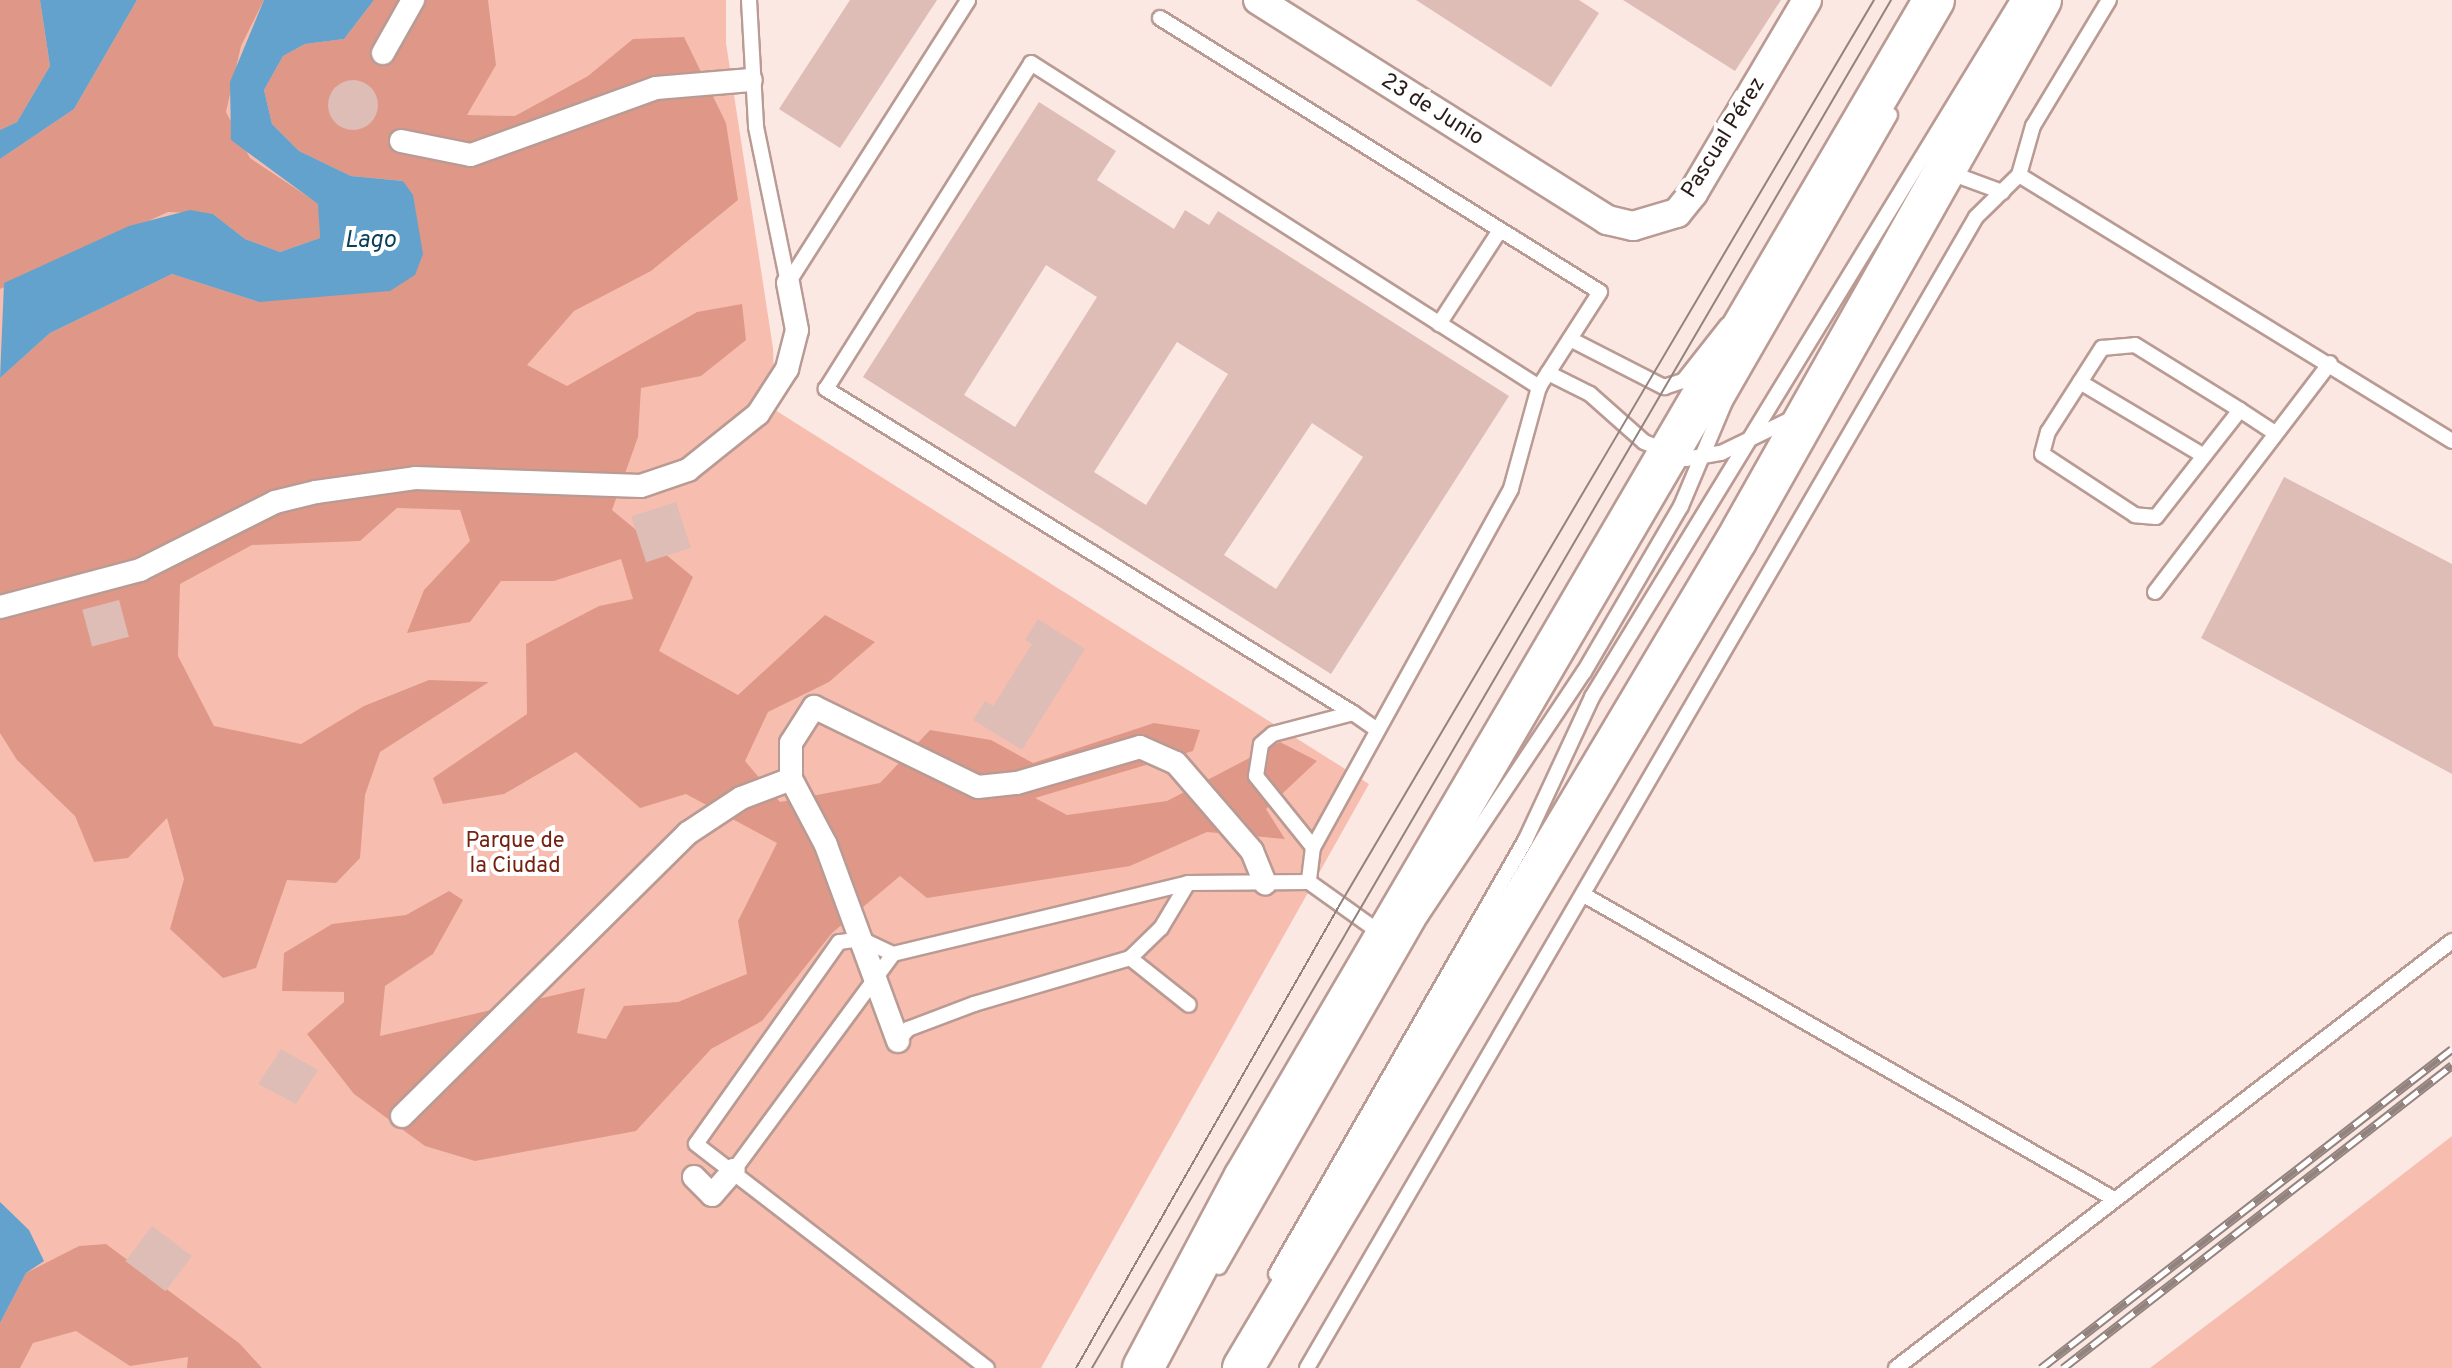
<!DOCTYPE html>
<html>
<head>
<meta charset="utf-8">
<style>
  body { margin:0 }
  #map { position:relative; width:2452px; height:1368px; overflow:hidden; background:#fce8e3; font-family:Overpass,sans-serif }
  div>[style] { position:absolute }
  .green>* { inset:0; background:#f7beb0 }
  .forest>* { inset:0; background:#df9887 }
  .water>* { inset:0; background:#62a2cc }
  .building>* { inset:0; background:#ddbdb6; transform-origin:0 0 }
  .round { border-radius:50% }
  .roads { filter:drop-shadow(2px 0 #ba9b94) drop-shadow(-2px 0 #ba9b94) drop-shadow(0 2px #ba9b94) drop-shadow(0 -2px #ba9b94) }
  .service>* { height:14px; margin:-7px; padding:0 7px; transform-origin:7px; border-radius:7px; background:#fff }
  .pedestrian>* { height:22px; margin:-11px; padding:0 11px; transform-origin:11px; border-radius:11px; background:#fff }
  .minor>* { height:28px; margin:-14px; padding:0 14px; transform-origin:14px; border-radius:14px; background:#fff }
  .secondary>* { height:40px; margin:-20px; padding:0 20px; transform-origin:20px; border-radius:20px; background:#fff }
  .tram>* { height:2px; margin:-1px; padding:0 1px; transform-origin:1px; border-radius:1px; background:#93837f }
  .rail>* { height:9px; margin-top:-4.5px; transform-origin:0; background:repeating-linear-gradient(90deg,#fff 0 18px,#93837f 0 36px); box-sizing:border-box; border-block:2px solid #93837f }
  span { translate:-50% -50%; white-space:nowrap; text-align:center; line-height:1.15; -webkit-text-stroke:8px #fff; paint-order:stroke }
  .street-label { font-size:22px; color:#281c19 }
  .park-label { font-size:22px; color:#752110 }
  .water-label { font-size:24px; color:#0b405d; font-style:italic }
</style>
</head>
<body>
<div id="map">
  <div class="green">
    <i style="clip-path:polygon(0 0,726px 0,726px 43px,773px 348px,775px 410px,1369px 784px,1041px 1368px,0 1368px)"></i>
    <i style="clip-path:polygon(2452px 1136px,2452px 1368px,2150px 1368px,2257px 1287px)"></i>
  </div>
  <div class="forest">
    <i style="clip-path:polygon(0 0,40px 0,50px 66px,17px 122px,0 130px)"></i>
    <i style="clip-path:polygon(137px 0,264px 0,241px 46px,226px 112px,250px 158px,319px 204px,320px 238px,280px 252px,245px 239px,213px 214px,168px 212px,0 289px,0 159px,74px 109px)"></i>
    <i style="clip-path:polygon(374px 0,488px 0,496px 65px,467px 115px,515px 116px,588px 76px,633px 39px,684px 37px,726px 123px,738px 200px,651px 271px,574px 311px,527px 365px,567px 386px,697px 312px,742px 304px,746px 340px,701px 376px,641px 388px,638px 437px,612px 510px,693px 577px,659px 651px,738px 695px,825px 615px,875px 642px,829px 682px,768px 712px,745px 761px,780px 802px,880px 783px,930px 730px,991px 740px,1033px 763px,1154px 723px,1200px 730px,1193px 751px,1035px 798px,1067px 815px,1167px 801px,1280px 742px,1317px 761px,1266px 809px,1285px 839px,1207px 832px,1130px 866px,927px 898px,900px 876px,832px 933px,762px 1021px,711px 1049px,636px 1131px,475px 1161px,425px 1146px,354px 1094px,307px 1034px,344px 1002px,344px 992px,282px 991px,284px 953px,332px 924px,406px 915px,449px 891px,463px 900px,433px 954px,385px 986px,380px 1036px,585px 988px,577px 1033px,606px 1039px,624px 1006px,678px 1002px,747px 974px,738px 921px,777px 843px,686px 794px,640px 808px,576px 752px,504px 794px,443px 804px,433px 778px,527px 714px,526px 644px,599px 606px,633px 599px,621px 559px,554px 581px,501px 581px,470px 622px,407px 633px,424px 590px,470px 541px,460px 510px,397px 508px,360px 541px,252px 545px,180px 584px,178px 656px,214px 726px,301px 744px,364px 706px,429px 680px,489px 682px,380px 752px,365px 795px,360px 858px,336px 883px,287px 880px,256px 968px,223px 978px,170px 929px,184px 879px,167px 818px,128px 858px,94px 862px,75px 816px,17px 760px,0 733px,0 378px,50px 333px,172px 274px,259px 302px,404px 181px,351px 176px,299px 151px,272px 124px,264px 90px,283px 56px,305px 44px,344px 39px)"></i>
    <i style="clip-path:polygon(106px 1244px,239px 1343px,262px 1368px,187px 1368px,188px 1357px,130px 1366px,76px 1331px,33px 1343px,20px 1368px,0 1368px,0 1323px,26px 1273px,79px 1246px)"></i>
  </div>
  <div class="water">
    <i style="clip-path:polygon(40px 0,137px 0,74px 109px,0 159px,0 130px,17px 122px,50px 66px)"></i>
    <i style="clip-path:polygon(264px 0,374px 0,344px 39px,305px 44px,283px 56px,264px 90px,272px 124px,299px 151px,351px 176px,403px 181px,413px 195px,423px 254px,415px 275px,390px 291px,259px 302px,172px 274px,50px 333px,0 378px,4px 283px,129px 226px,190px 210px,213px 214px,245px 239px,280px 252px,320px 238px,318px 204px,231px 140px,230px 82px)"></i>
    <i style="clip-path:polygon(0 1202px,29px 1230px,44px 1261px,26px 1273px,0 1323px)"></i>
  </div>
  <div class="building">
    <i style="clip-path:polygon(850px 0,937px 0,840px 148px,779px 109px)"></i>
    <i style="clip-path:polygon(1416px 0,1579px 0,1599px 13px,1551px 87px)"></i>
    <i style="clip-path:polygon(1623px 0,1781px 0,1735px 71px)"></i>
    <i class="round" style="left:328px;top:80px;width:50px;height:50px"></i>
    <i style="clip-path:polygon(evenodd,1039px 102px,1116px 151px,1097px 180px,1174px 229px,1185px 210px,1209px 225px,1218px 211px,1509px 396px,1331px 674px,863px 377px,1039px 102px,1046px 265px,1097px 297px,1015px 427px,964px 395px,1046px 265px,1039px 102px,1177px 342px,1228px 374px,1146px 505px,1094px 472px,1177px 342px,1039px 102px,1312px 423px,1363px 457px,1276px 589px,1224px 555px,1312px 423px)"></i>
    <i style="clip-path:polygon(2284px 477px,2452px 564px,2452px 774px,2201px 638px)"></i>
    <i style="left:676px;top:502px;width:48px;height:47px;rotate:72deg"></i>
    <i style="left:119px;top:600px;width:38px;height:38px;rotate:75deg"></i>
    <i style="clip-path:polygon(1038px 619px,1085px 649px,1022px 750px,973px 720px,985px 701px,993px 706px,1032px 644px,1025px 640px)"></i>
    <i style="clip-path:polygon(281px 1049px,318px 1070px,296px 1104px,258px 1084px)"></i>
    <i style="left:152px;top:1226px;width:50px;height:44px;rotate:37deg"></i>
  </div>
  <div class="roads">
    <div class="service">
      <i style="left:749px;top:0;width:127px;rotate:86.8deg"></i>
      <i style="left:756px;top:127px;width:159px;rotate:78.4deg"></i>
      <i style="left:1160px;top:18px;width:518px;rotate:31.91deg"></i>
      <i style="left:1600px;top:292px;width:113px;rotate:122.7deg"></i>
      <i style="left:1539px;top:387px;width:106px;rotate:105.4deg"></i>
      <i style="left:1511px;top:489px;width:409px;rotate:118.9deg"></i>
      <i style="left:1313px;top:847px;width:35px;rotate:97deg"></i>
      <i style="left:1948px;top:172px;width:58px;rotate:20.3deg"></i>
      <i style="left:2019px;top:175px;width:508px;rotate:31.56deg"></i>
      <i style="left:788px;top:283px;width:335px;rotate:-57.5deg"></i>
      <i style="left:1439px;top:324px;width:112px;rotate:-57deg"></i>
      <i style="left:1570px;top:339px;width:106px;rotate:27.1deg"></i>
      <i style="left:1664px;top:387px;width:20px;rotate:-18deg"></i>
      <i style="left:1683px;top:381px;width:71px;rotate:-51.8deg"></i>
      <i style="left:1548px;top:373px;width:47px;rotate:26.6deg"></i>
      <i style="left:1590px;top:394px;width:72px;rotate:41.6deg"></i>
      <i style="left:1644px;top:442px;width:45px;rotate:22deg"></i>
      <i style="left:1686px;top:459px;width:36px;rotate:-10deg"></i>
      <i style="left:1721px;top:453px;width:82px;rotate:-25.9deg"></i>
      <i style="left:2080px;top:382px;width:144px;rotate:30.8deg"></i>
      <i style="left:2240px;top:410px;width:136px;rotate:128.1deg"></i>
      <i style="left:2156px;top:517px;width:21px;rotate:-175deg"></i>
      <i style="left:2135px;top:515px;width:111px;rotate:-146.7deg"></i>
      <i style="left:2042px;top:454px;width:23px;rotate:-75deg"></i>
      <i style="left:2048px;top:432px;width:100px;rotate:-57.3deg"></i>
      <i style="left:2102px;top:348px;width:33px;rotate:-5deg"></i>
      <i style="left:2135px;top:345px;width:123px;rotate:31.8deg"></i>
      <i style="left:2240px;top:410px;width:42px;rotate:33.3deg"></i>
      <i style="left:2155px;top:592px;width:288px;rotate:-52.6deg"></i>
      <i style="left:1353px;top:713px;width:619px;rotate:-148.42deg"></i>
      <i style="left:826px;top:389px;width:385px;rotate:-57.8deg"></i>
      <i style="left:1031px;top:63px;width:603px;rotate:32.53deg"></i>
      <i style="left:1313px;top:847px;width:91px;rotate:-128.8deg"></i>
      <i style="left:1256px;top:776px;width:32px;rotate:-81deg"></i>
      <i style="left:1261px;top:744px;width:16px;rotate:-40deg"></i>
      <i style="left:1273px;top:734px;width:83px;rotate:-14.7deg"></i>
      <i style="left:1353px;top:713px;width:29px;rotate:35deg"></i>
      <i style="left:1584px;top:895px;width:611px;rotate:29.84deg"></i>
      <i style="left:893px;top:954px;width:35px;rotate:-155deg"></i>
      <i style="left:861px;top:939px;width:22px;rotate:172deg"></i>
      <i style="left:839px;top:942px;width:247px;rotate:125.3deg"></i>
      <i style="left:696px;top:1144px;width:367px;rotate:37.6deg"></i>
      <i style="left:1130px;top:958px;width:75px;rotate:38.5deg"></i>
      <i style="left:898px;top:1041px;width:16px;rotate:-50deg"></i>
      <i style="left:908px;top:1029px;width:71px;rotate:-20.7deg"></i>
      <i style="left:974px;top:1004px;width:163px;rotate:-16.4deg"></i>
      <i style="left:1130px;top:958px;width:43px;rotate:-44.1deg"></i>
      <i style="left:1161px;top:928px;width:52px;rotate:-59deg"></i>
      <i style="left:734px;top:1170px;width:268px;rotate:-53.6deg"></i>
      <i style="left:893px;top:954px;width:303px;rotate:-13.5deg"></i>
      <i style="left:1188px;top:883px;width:121px;rotate:-0.5deg"></i>
      <i style="left:1309px;top:882px;width:90px;rotate:35.5deg"></i>
      <i style="left:1219px;top:1267px;width:405px;rotate:-60.1deg"></i>
      <i style="left:1421px;top:916px;width:293px;rotate:-56.3deg"></i>
      <i style="left:1584px;top:672px;width:192px;rotate:-59.7deg"></i>
      <i style="left:1681px;top:506px;width:113px;rotate:-67.1deg"></i>
      <i style="left:1725px;top:402px;width:331px;rotate:-60.1deg"></i>
      <i style="left:1276px;top:1274px;width:499px;rotate:-60.1deg"></i>
      <i style="left:1525px;top:841px;width:159px;rotate:-65deg"></i>
      <i style="left:1592px;top:697px;width:817px;rotate:-58.57deg"></i>
      <i style="left:1307px;top:1368px;width:1331px;rotate:-59.83deg"></i>
      <i style="left:1976px;top:217px;width:60px;rotate:-44.3deg"></i>
      <i style="left:2019px;top:175px;width:51px;rotate:-74.1deg"></i>
      <i style="left:2033px;top:126px;width:147px;rotate:-58.9deg"></i>
      <i style="left:1896px;top:1368px;width:701px;rotate:-37.52deg"></i>
    </div>
    <div class="pedestrian">
      <i style="left:383px;top:53px;width:61px;rotate:-60.5deg"></i>
      <i style="left:401px;top:141px;width:71px;rotate:11.3deg"></i>
      <i style="left:471px;top:155px;width:197px;rotate:-19.9deg"></i>
      <i style="left:656px;top:88px;width:95px;rotate:-4.8deg"></i>
      <i style="left:0;top:607px;width:145px;rotate:-14.8deg"></i>
      <i style="left:140px;top:570px;width:151px;rotate:-26.7deg"></i>
      <i style="left:275px;top:502px;width:42px;rotate:-13.7deg"></i>
      <i style="left:316px;top:492px;width:100px;rotate:-8deg"></i>
      <i style="left:415px;top:478px;width:226px;rotate:2deg"></i>
      <i style="left:641px;top:486px;width:50px;rotate:-18.8deg"></i>
      <i style="left:688px;top:470px;width:90px;rotate:-38.7deg"></i>
      <i style="left:758px;top:414px;width:54px;rotate:-57.2deg"></i>
      <i style="left:787px;top:369px;width:40px;rotate:-75.6deg"></i>
      <i style="left:797px;top:330px;width:48px;rotate:-100.8deg"></i>
      <i style="left:898px;top:1041px;width:209px;rotate:-110.2deg"></i>
      <i style="left:826px;top:845px;width:75px;rotate:-117.9deg"></i>
      <i style="left:791px;top:779px;width:36px;rotate:-90deg"></i>
      <i style="left:791px;top:743px;width:43px;rotate:-57.4deg"></i>
      <i style="left:814px;top:707px;width:182px;rotate:26deg"></i>
      <i style="left:978px;top:787px;width:39px;rotate:-6deg"></i>
      <i style="left:1017px;top:783px;width:128px;rotate:-16.3deg"></i>
      <i style="left:1140px;top:747px;width:39px;rotate:24deg"></i>
      <i style="left:1176px;top:763px;width:116px;rotate:49.2deg"></i>
      <i style="left:1252px;top:851px;width:35px;rotate:68deg"></i>
      <i style="left:402px;top:1116px;width:402px;rotate:-44.7deg"></i>
      <i style="left:688px;top:833px;width:64px;rotate:-33.4deg"></i>
      <i style="left:741px;top:798px;width:53px;rotate:-20.8deg"></i>
      <i style="left:694px;top:1177px;width:25px;rotate:45deg"></i>
      <i style="left:712px;top:1195px;width:33px;rotate:-49deg"></i>
    </div>
    <div class="minor">
      <i style="left:1258px;top:0;width:413px;rotate:32.2deg"></i>
      <i style="left:1607px;top:220px;width:27px;rotate:13deg"></i>
      <i style="left:1633px;top:226px;width:46px;rotate:-16.5deg"></i>
      <i style="left:1677px;top:213px;width:26px;rotate:-51deg"></i>
      <i style="left:1693px;top:193px;width:224px;rotate:-59.4deg"></i>
    </div>
    <div class="secondary">
      <i style="left:1143px;top:1368px;width:215px;rotate:-62deg"></i>
      <i style="left:1244px;top:1178px;width:1365px;rotate:-59.64deg"></i>
      <i style="left:1243px;top:1368px;width:963px;rotate:-59.2deg"></i>
      <i style="left:1736px;top:541px;width:621px;rotate:-60.59deg"></i>
    </div>
  </div>
  <div class="tram">
    <i style="left:1076px;top:1368px;width:532px;rotate:-60.35deg"></i>
    <i style="left:1339px;top:906px;width:1052px;rotate:-59.44deg"></i>
    <i style="left:1092px;top:1368px;width:1584px;rotate:-59.71deg"></i>
  </div>
  <div class="rail">
    <i style="left:2041px;top:1368px;width:520px;rotate:-37.82deg"></i>
    <i style="left:2063px;top:1368px;width:493px;rotate:-37.9deg"></i>
  </div>
  <div class="street-label">
    <span style="left:1432px;top:110px;rotate:32deg">23 de Junio</span>
    <span style="left:1724px;top:138px;rotate:-58deg">Pascual Pérez</span>
  </div>
  <div class="park-label">
    <span style="left:515px;top:854px">Parque de<br>la Ciudad</span>
  </div>
  <div class="water-label">
    <span style="left:370px;top:242px">Lago</span>
  </div>
</div>
</body>
</html>
